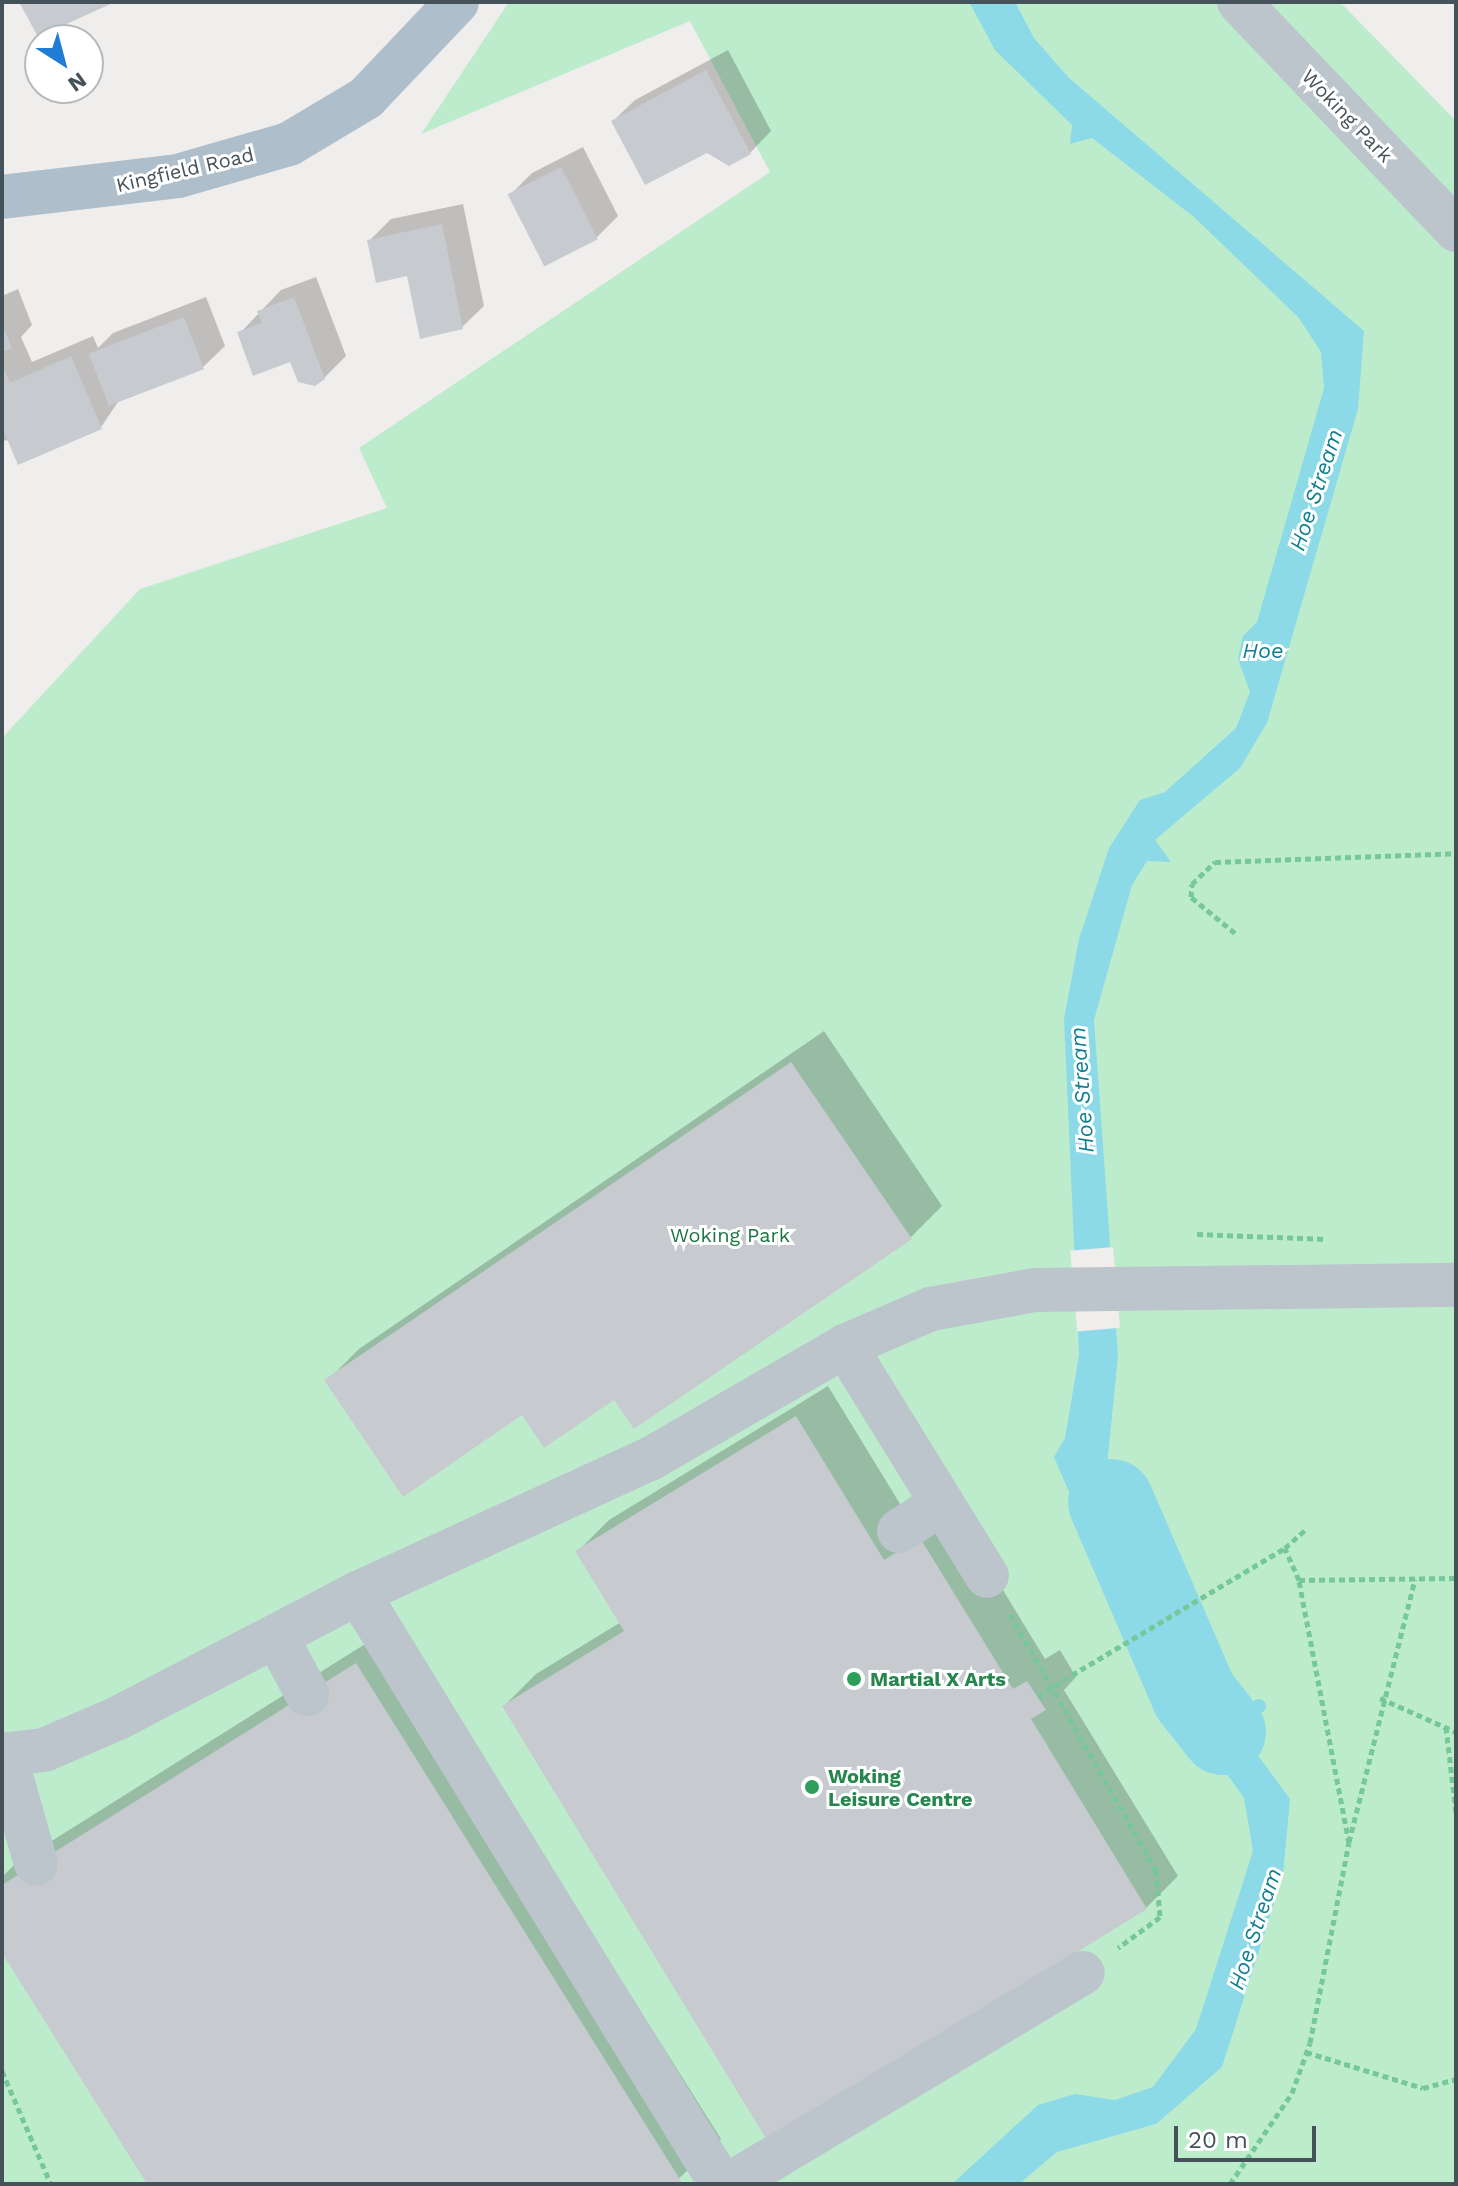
<!DOCTYPE html>
<html>
<head>
<meta charset="utf-8">
<style>
  body { margin:0 }
  #map { position:relative; width:1458px; height:2186px; overflow:hidden; background:#f0eded; font-family:"Work Sans",sans-serif }
  div>[style] { position:absolute }
  .green>* { inset:0; background:#bdeccc }
  .water>* { inset:0; background:#8cdae7 }
  .pier>* { inset:0; background:#f0eded; transform-origin:0 0 }
  .shadow>* { inset:0; background:#0003 }
  .stream>* { height:14px; margin:-7px; padding:0 7px; transform-origin:7px; border-radius:7px; background:#8cdae7 }
  .river>* { height:86px; margin:-43px; padding:0 43px; transform-origin:43px; border-radius:43px; background:#8cdae7 }
  .building>* { inset:0; background:#c7cbd0; transform-origin:0 0 }
  .path>* { height:5px; margin-top:-2.5px; transform-origin:0; background:repeating-linear-gradient(90deg,#76c89b 0 6px,transparent 0 10px) }
  .minor>* { height:44px; margin:-22px; padding:0 22px; transform-origin:22px; border-radius:22px; background:#bcc5cc }
  .major>* { height:44px; margin:-22px; padding:0 22px; transform-origin:22px; border-radius:22px; background:#aebecb }
  .path-bridge>* { height:5px; margin-top:-2.5px; transform-origin:0; background:repeating-linear-gradient(90deg,#76c89b 0 6px,transparent 0 10px) }
  .dots>* { width:22px; height:22px; translate:-50% -50%; box-sizing:border-box; border:4px solid #fff; border-radius:50% }
  span { translate:-50% -50%; white-space:nowrap; text-align:center; line-height:1.15; -webkit-text-stroke:6px #fff; paint-order:stroke }
  .street-label { font-size:20px; color:#465259 }
  .park-label { font-size:20px; color:#1b7743 }
  .leisure-label { font-size:20px; color:#27864d; font-weight:700 }
  .left { translate:0 -50%; text-align:left }
  .water-label { font-size:22px; color:#138092; font-style:italic }
  .frame { position:absolute; inset:0; border:4px solid #465259; pointer-events:none }
  .north { position:absolute; left:24px; top:24px; width:80px; height:80px; box-sizing:border-box; background:#fff; border:2px solid #b5babd; border-radius:50%; rotate:144deg; font-size:22px; font-weight:700; line-height:32px; text-align:center; color:#465259 }
  .north::after { content:''; display:block; margin:auto; width:28px; height:36px; background:#217cd5; clip-path:polygon(50% 0,100% 100%,50% 72%,0 100%) }
  .scale { position:absolute; left:1174px; top:2126px; width:142px; height:36px; box-sizing:border-box; border:4px solid #465259; border-top:0; padding-left:10px; font-size:24px; line-height:28px; white-space:nowrap; color:#465259; -webkit-text-stroke:6px #fff; paint-order:stroke }
</style>
</head>
<body>
<div id="map">
  <div class="green">
    <i style="clip-path:polygon(509px 2px,1340px 2px,1456px 121px,1456px 2184px,2px 2184px,2px 738px,140px 589px,387px 508px,359px 448px,770px 172px,690px 21px,421px 134px)"></i>
  </div>
  <div class="water">
    <i style="clip-path:polygon(969px 2px,1015px 2px,1034px 38px,1068px 77px,1364px 331px,1358px 409px,1267px 723px,1240px 768px,1155px 840px,1171px 862px,1147px 861px,1132px 885px,1094px 1020px,1118px 1356px,1107px 1466px,1168px 1548px,1182px 1593px,1144px 1618px,1132px 1567px,1076px 1508px,1054px 1457px,1065px 1438px,1079px 1355px,1064px 1019px,1079px 939px,1109px 848px,1140px 800px,1165px 792px,1236px 728px,1250px 692px,1238px 659px,1243px 636px,1257px 622px,1324px 388px,1321px 352px,1299px 318px,1194px 217px,1092px 138px,1070px 144px,1072px 125px,995px 50px)"></i>
    <i style="clip-path:polygon(1185px 1618px,1194px 1668px,1290px 1799px,1283px 1875px,1222px 2067px,1156px 2124px,1057px 2152px,1019px 2184px,952px 2184px,1038px 2105px,1075px 2094px,1115px 2100px,1153px 2087px,1196px 2029px,1253px 1851px,1244px 1798px,1168px 1691px,1148px 1640px)"></i>
  </div>
  <div class="pier">
    <i style="left:1113px;top:1247px;width:81px;height:43px;rotate:85deg"></i>
  </div>
  <div class="shadow">
    <i style="clip-path:polygon(728px 50px,771px 131px,750px 153px,707px 150px,613px 121px,635px 100px)"></i>
    <i style="clip-path:polygon(583px 147px,618px 216px,596px 238px,510px 195px,532px 173px)"></i>
    <i style="clip-path:polygon(463px 204px,484px 306px,462px 327px,369px 241px,391px 219px)"></i>
    <i style="clip-path:polygon(316px 277px,346px 356px,324px 378px,240px 333px,281px 290px)"></i>
    <i style="clip-path:polygon(18px 289px,32px 325px,21px 337px,32px 362px,93px 336px,98px 348px,113px 333px,206px 297px,225px 346px,203px 367px,120px 399px,101px 427px,2px 441px,2px 296px)"></i>
    <i style="clip-path:polygon(824px 1031px,942px 1206px,911px 1237px,614px 1398px,522px 1412px,327px 1381px,359px 1349px)"></i>
    <i style="clip-path:polygon(828px 1386px,916px 1530px,953px 1508px,1045px 1659px,1060px 1650px,1076px 1677px,1064px 1690px,1178px 1876px,1146px 1908px,504px 1706px,536px 1674px,621px 1622px,578px 1551px,609px 1520px)"></i>
    <i style="clip-path:polygon(397px 1624px,721px 2139px,673px 2184px,150px 2184px,2px 1949px,2px 1877px,15px 1864px)"></i>
  </div>
  <div class="stream">
    <i style="left:1222px;top:1730px;width:44px;rotate:-33deg"></i>
  </div>
  <div class="river">
    <i style="left:1111px;top:1502px;width:210px;rotate:66.7deg"></i>
    <i style="left:1194px;top:1695px;width:47px;rotate:51.9deg"></i>
  </div>
  <div class="building">
    <i style="clip-path:polygon(19px 2px,115px 2px,38px 37px)"></i>
    <i style="clip-path:polygon(706px 70px,751px 154px,729px 166px,707px 153px,645px 185px,611px 121px)"></i>
    <i style="left:561px;top:167px;width:81px;height:60px;rotate:63deg"></i>
    <i style="clip-path:polygon(442px 224px,463px 329px,420px 339px,407px 276px,376px 283px,367px 240px)"></i>
    <i style="clip-path:polygon(294px 297px,325px 379px,315px 386px,298px 382px,290px 362px,253px 376px,237px 332px,262px 323px,257px 311px)"></i>
    <i style="left:184px;top:317px;width:56px;height:102px;rotate:69deg"></i>
    <i style="clip-path:polygon(2px 324px,12px 348px,2px 352px)"></i>
    <i style="clip-path:polygon(71px 356px,102px 429px,18px 465px,2px 427px,2px 364px,10px 383px)"></i>
    <i style="clip-path:polygon(791px 1062px,912px 1239px,634px 1429px,614px 1400px,544px 1448px,522px 1415px,403px 1497px,324px 1380px)"></i>
    <i style="clip-path:polygon(796px 1416px,884px 1560px,920px 1538px,1013px 1689px,1027px 1681px,1046px 1710px,1031px 1719px,1147px 1909px,768px 2142px,502px 1706px,624px 1631px,575px 1551px)"></i>
    <i style="clip-path:polygon(356px 1663px,681px 2181px,677px 2184px,147px 2184px,2px 1953px,2px 1885px)"></i>
  </div>
  <div class="path">
    <i style="left:1235px;top:933px;width:57px;rotate:-140.7deg"></i>
    <i style="left:1191px;top:897px;width:13px;rotate:-86deg"></i>
    <i style="left:1192px;top:884px;width:32px;rotate:-44deg"></i>
    <i style="left:1215px;top:862px;width:241px;rotate:-2.1deg"></i>
    <i style="left:1197px;top:1234px;width:130px;rotate:2.2deg"></i>
    <i style="left:1299px;top:1580px;width:157px;rotate:-0.7deg"></i>
    <i style="left:1010px;top:1614px;width:295px;rotate:60.3deg"></i>
    <i style="left:1156px;top:1870px;width:47px;rotate:85.1deg"></i>
    <i style="left:1160px;top:1917px;width:52px;rotate:143.6deg"></i>
    <i style="left:1072px;top:1675px;width:248px;rotate:-30.8deg"></i>
    <i style="left:1380px;top:1698px;width:83px;rotate:24.1deg"></i>
    <i style="left:1446px;top:1727px;width:86px;rotate:83.3deg"></i>
    <i style="left:1349px;top:1842px;width:271px;rotate:-75.9deg"></i>
    <i style="left:1306px;top:2052px;width:122px;rotate:17.1deg"></i>
    <i style="left:1423px;top:2088px;width:34px;rotate:-15deg"></i>
    <i style="left:2px;top:2071px;width:123px;rotate:66.6deg"></i>
    <i style="left:1230px;top:2184px;width:110px;rotate:-55.7deg"></i>
    <i style="left:1292px;top:2093px;width:53px;rotate:-70.2deg"></i>
    <i style="left:1310px;top:2043px;width:204px;rotate:-79deg"></i>
    <i style="left:1349px;top:1843px;width:268px;rotate:-100.8deg"></i>
    <i style="left:1299px;top:1580px;width:35px;rotate:-114deg"></i>
    <i style="left:1285px;top:1548px;width:28px;rotate:-42deg"></i>
  </div>
  <div class="minor">
    <i style="left:1239px;top:2px;width:315px;rotate:46.4deg"></i>
    <i style="left:845px;top:1346px;width:270px;rotate:58.3deg"></i>
    <i style="left:899px;top:1531px;width:48px;rotate:-33deg"></i>
    <i style="left:358px;top:1593px;width:694px;rotate:58.44deg"></i>
    <i style="left:276px;top:1636px;width:66px;rotate:61.9deg"></i>
    <i style="left:2px;top:1755px;width:42px;rotate:-6.8deg"></i>
    <i style="left:44px;top:1750px;width:81px;rotate:-23.4deg"></i>
    <i style="left:118px;top:1718px;width:271px;rotate:-27.5deg"></i>
    <i style="left:358px;top:1593px;width:321px;rotate:-24.7deg"></i>
    <i style="left:650px;top:1459px;width:225px;rotate:-30.1deg"></i>
    <i style="left:845px;top:1346px;width:94px;rotate:-23.3deg"></i>
    <i style="left:931px;top:1309px;width:106px;rotate:-10.4deg"></i>
    <i style="left:1035px;top:1290px;width:421px;rotate:-0.7deg"></i>
    <i style="left:5px;top:1755px;width:113px;rotate:74.1deg"></i>
    <i style="left:730px;top:2184px;width:411px;rotate:-30.9deg"></i>
  </div>
  <div class="major">
    <i style="left:2px;top:197px;width:177px;rotate:-6.8deg"></i>
    <i style="left:178px;top:176px;width:116px;rotate:-16.1deg"></i>
    <i style="left:289px;top:144px;width:90px;rotate:-30.9deg"></i>
    <i style="left:366px;top:98px;width:132px;rotate:-46.5deg"></i>
  </div>
  <div class="path-bridge">
    <i style="left:1038px;top:1697px;width:40px;rotate:-32.9deg"></i>
  </div>
  <div class="dots">
    <i style="left:854px;top:1679px;background:#2e9e5b"></i>
    <i style="left:812px;top:1787px;background:#2e9e5b"></i>
  </div>
  <div class="street-label">
    <span style="left:1347px;top:116px;rotate:46deg">Woking Park</span>
    <span style="left:185px;top:170px;rotate:-13deg">Kingfield Road</span>
  </div>
  <div class="park-label">
    <span style="left:730px;top:1235px">Woking Park</span>
  </div>
  <div class="leisure-label">
    <span class="left" style="left:870px;top:1679px">Martial X Arts</span>
    <span class="left" style="left:828px;top:1788px">Woking<br>Leisure Centre</span>
  </div>
  <div class="water-label">
    <span style="left:1316px;top:490px;rotate:-72deg">Hoe Stream</span>
    <span style="left:1263px;top:651px">Hoe</span>
    <span style="left:1082px;top:1090px;rotate:-94deg">Hoe Stream</span>
    <span style="left:1255px;top:1929px;rotate:-72deg">Hoe Stream</span>
  </div>
  <div class="frame"></div>
  <div class="north">N</div>
  <div class="scale">20 m</div>
</div>
</body>
</html>
